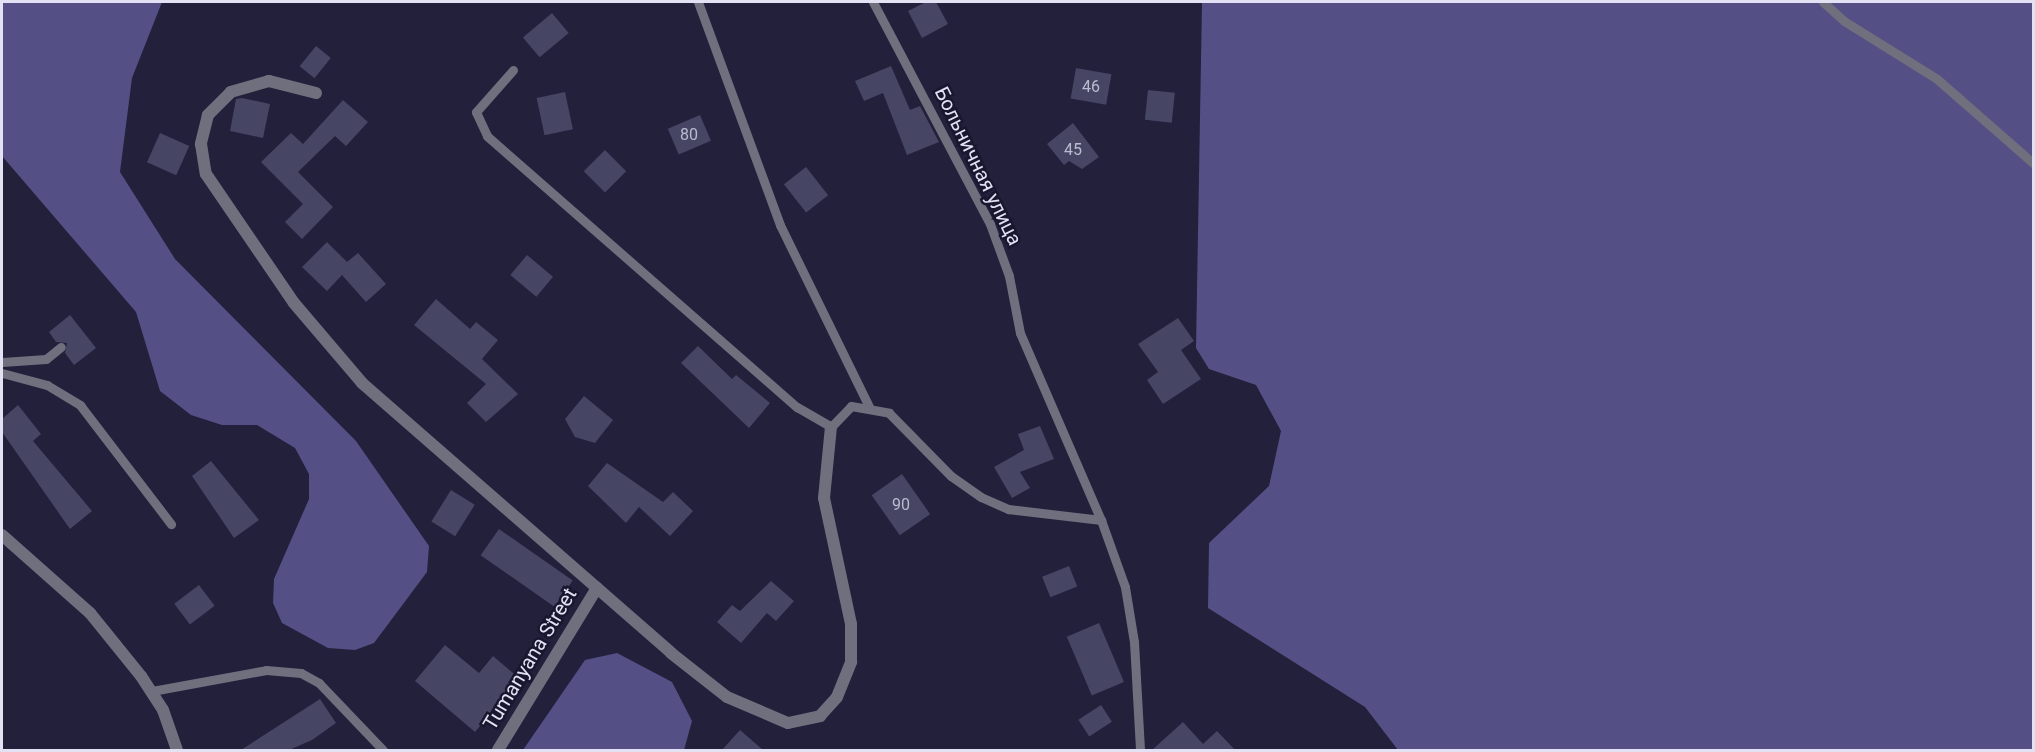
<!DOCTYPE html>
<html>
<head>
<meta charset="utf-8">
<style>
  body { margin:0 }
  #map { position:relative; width:2035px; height:752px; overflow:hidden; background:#22203b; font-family:Roboto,sans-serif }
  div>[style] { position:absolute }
  .forest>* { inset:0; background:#545085 }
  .building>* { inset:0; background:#464563; transform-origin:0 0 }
  .service>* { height:9px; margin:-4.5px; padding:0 4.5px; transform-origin:4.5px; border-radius:4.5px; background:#6f6f7e }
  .minor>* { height:12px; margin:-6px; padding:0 6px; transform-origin:6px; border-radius:6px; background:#6f6f7e }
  span { translate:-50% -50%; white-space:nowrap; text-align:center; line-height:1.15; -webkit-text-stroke:5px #191630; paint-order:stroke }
  .number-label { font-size:16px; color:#bbbbd0 }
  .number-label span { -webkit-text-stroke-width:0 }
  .street-label { font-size:20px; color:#e2e2f4 }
  .frame { position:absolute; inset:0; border:3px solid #e2e2f4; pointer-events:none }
</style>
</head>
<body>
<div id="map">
  <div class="forest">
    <i style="clip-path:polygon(2px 2px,162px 2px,132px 78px,120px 172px,175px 259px,356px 441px,429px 546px,427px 572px,374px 643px,355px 650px,328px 648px,282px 623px,273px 603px,274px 579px,309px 499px,309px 474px,295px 448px,257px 425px,222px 425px,191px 415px,160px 391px,136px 312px,2px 156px)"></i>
    <i style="clip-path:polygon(1202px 2px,2033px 2px,2033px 750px,1398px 750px,1365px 707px,1208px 608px,1209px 543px,1269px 486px,1281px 431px,1256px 385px,1209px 369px,1196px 348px)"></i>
    <i style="clip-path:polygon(617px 653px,672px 682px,692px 721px,684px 750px,523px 750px,585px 660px)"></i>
  </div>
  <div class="building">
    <i style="clip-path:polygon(926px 2px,936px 2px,948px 24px,922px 38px,908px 11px)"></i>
    <i style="left:552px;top:13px;width:26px;height:38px;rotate:50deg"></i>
    <i style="left:316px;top:46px;width:19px;height:26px;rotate:39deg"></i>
    <i style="clip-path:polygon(891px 66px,910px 110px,920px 106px,939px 142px,907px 155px,883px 93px,864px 101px,855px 81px)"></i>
    <i style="left:1076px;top:68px;width:36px;height:31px;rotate:10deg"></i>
    <i style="left:1148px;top:90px;width:27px;height:30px;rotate:6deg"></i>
    <i style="left:565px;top:92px;width:38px;height:29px;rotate:78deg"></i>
    <i style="clip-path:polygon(242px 98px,270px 104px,263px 138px,230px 131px,236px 99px)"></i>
    <i style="clip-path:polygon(343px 100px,368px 122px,346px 146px,335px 136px,298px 172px,333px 207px,302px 239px,285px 222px,303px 204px,261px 162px,291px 133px,303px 144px)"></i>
    <i style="left:700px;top:115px;width:28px;height:35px;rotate:67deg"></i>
    <i style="clip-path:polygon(1073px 123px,1099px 157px,1082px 169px,1069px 161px,1064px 165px,1047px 144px)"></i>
    <i style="left:160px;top:133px;width:32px;height:32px;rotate:24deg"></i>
    <i style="left:605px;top:150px;width:30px;height:30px;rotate:45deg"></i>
    <i style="left:806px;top:167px;width:36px;height:28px;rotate:52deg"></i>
    <i style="clip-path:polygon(327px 242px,347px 262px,358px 253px,386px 284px,366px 302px,342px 275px,327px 291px,302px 267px)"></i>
    <i style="left:527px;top:255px;width:34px;height:26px;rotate:40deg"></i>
    <i style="clip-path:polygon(436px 299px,470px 329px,476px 322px,498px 340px,482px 359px,518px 394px,486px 422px,467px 403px,486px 384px,414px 325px)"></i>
    <i style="clip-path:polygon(70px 315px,96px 348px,74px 365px,65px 353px,67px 343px,56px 342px,49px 332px)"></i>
    <i style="clip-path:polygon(1178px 318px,1194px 341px,1181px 350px,1201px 379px,1163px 404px,1147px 380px,1158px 372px,1138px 344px)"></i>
    <i style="clip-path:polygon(698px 346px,732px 379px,736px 375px,770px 403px,749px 428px,681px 363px)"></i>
    <i style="clip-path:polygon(584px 396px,613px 420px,595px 443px,575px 437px,565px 419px)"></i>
    <i style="clip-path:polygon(18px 405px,41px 434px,33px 441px,92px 511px,70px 529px,2px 432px,2px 419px)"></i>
    <i style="clip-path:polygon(1040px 426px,1054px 459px,1020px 472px,1030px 488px,1012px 498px,994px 467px,1024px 450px,1018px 434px)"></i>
    <i style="clip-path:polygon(211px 461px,259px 520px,234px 538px,192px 476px)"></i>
    <i style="clip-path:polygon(607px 463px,663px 502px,673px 492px,693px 511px,670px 536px,639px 507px,626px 523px,588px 486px)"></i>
    <i style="left:902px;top:474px;width:49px;height:37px;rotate:55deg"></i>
    <i style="left:451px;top:490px;width:28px;height:37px;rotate:32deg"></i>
    <i style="left:499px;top:529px;width:90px;height:32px;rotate:35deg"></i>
    <i style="left:1069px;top:566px;width:22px;height:29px;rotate:68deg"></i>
    <i style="clip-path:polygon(771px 581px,794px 601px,776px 621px,767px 613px,741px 643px,717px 622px,732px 605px,740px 611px)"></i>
    <i style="left:199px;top:585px;width:26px;height:31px;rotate:53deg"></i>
    <i style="left:1099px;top:623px;width:64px;height:35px;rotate:67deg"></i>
    <i style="clip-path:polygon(445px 645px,479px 673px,493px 656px,519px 678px,475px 732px,415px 681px)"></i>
    <i style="clip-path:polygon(320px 699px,336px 723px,312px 740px,289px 750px,241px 750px)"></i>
    <i style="left:1101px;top:705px;width:20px;height:27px;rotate:57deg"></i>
    <i style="clip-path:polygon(1183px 722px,1203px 744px,1217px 731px,1235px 750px,1152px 750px)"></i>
    <i style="clip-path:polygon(740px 730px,763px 750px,722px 750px)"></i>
  </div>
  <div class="service">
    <i style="left:698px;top:2px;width:238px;rotate:69.8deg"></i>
    <i style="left:780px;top:225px;width:203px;rotate:63.9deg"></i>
    <i style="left:873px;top:2px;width:251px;rotate:62.2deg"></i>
    <i style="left:990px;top:224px;width:55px;rotate:69.9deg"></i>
    <i style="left:1009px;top:276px;width:58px;rotate:79.1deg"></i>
    <i style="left:1020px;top:333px;width:204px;rotate:66.6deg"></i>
    <i style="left:1823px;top:2px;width:28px;rotate:42deg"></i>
    <i style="left:1844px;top:21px;width:110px;rotate:31.9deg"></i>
    <i style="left:1937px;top:79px;width:129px;rotate:41.2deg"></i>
    <i style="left:513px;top:70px;width:56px;rotate:131.4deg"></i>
    <i style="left:476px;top:112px;width:26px;rotate:65deg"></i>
    <i style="left:487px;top:136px;width:412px;rotate:41.2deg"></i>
    <i style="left:797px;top:407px;width:39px;rotate:30deg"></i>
    <i style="left:831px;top:427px;width:29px;rotate:-46deg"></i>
    <i style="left:851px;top:406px;width:39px;rotate:10deg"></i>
    <i style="left:889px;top:413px;width:88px;rotate:45.5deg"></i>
    <i style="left:951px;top:476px;width:37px;rotate:35deg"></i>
    <i style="left:981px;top:497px;width:30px;rotate:24deg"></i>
    <i style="left:1008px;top:509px;width:94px;rotate:6.7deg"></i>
    <i style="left:1101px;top:520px;width:71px;rotate:70.3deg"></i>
    <i style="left:1125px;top:587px;width:56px;rotate:80.7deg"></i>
    <i style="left:1134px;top:642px;width:108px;rotate:86.8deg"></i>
    <i style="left:2px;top:362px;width:44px;rotate:-3.9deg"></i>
    <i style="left:46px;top:359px;width:19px;rotate:-39deg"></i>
    <i style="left:2px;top:373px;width:47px;rotate:14.9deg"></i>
    <i style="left:47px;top:385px;width:39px;rotate:31deg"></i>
    <i style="left:80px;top:405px;width:150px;rotate:52.6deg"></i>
    <i style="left:152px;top:691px;width:116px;rotate:-10.4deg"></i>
    <i style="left:266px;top:670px;width:35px;rotate:5deg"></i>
    <i style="left:301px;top:673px;width:21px;rotate:29deg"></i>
    <i style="left:319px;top:683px;width:93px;rotate:46.3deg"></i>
  </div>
  <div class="minor">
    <i style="left:316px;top:93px;width:49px;rotate:-165.7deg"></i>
    <i style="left:269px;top:81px;width:40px;rotate:164deg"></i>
    <i style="left:231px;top:92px;width:33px;rotate:135deg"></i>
    <i style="left:208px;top:115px;width:30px;rotate:104deg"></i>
    <i style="left:201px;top:144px;width:30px;rotate:81deg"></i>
    <i style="left:206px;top:174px;width:156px;rotate:55.7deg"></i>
    <i style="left:294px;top:303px;width:105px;rotate:49.6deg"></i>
    <i style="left:362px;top:383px;width:410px;rotate:41.1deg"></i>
    <i style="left:671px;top:653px;width:71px;rotate:38.2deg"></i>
    <i style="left:727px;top:697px;width:66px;rotate:23.1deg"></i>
    <i style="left:788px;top:723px;width:33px;rotate:-12deg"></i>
    <i style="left:820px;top:716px;width:25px;rotate:-48deg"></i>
    <i style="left:837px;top:697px;width:38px;rotate:-68deg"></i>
    <i style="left:851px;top:662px;width:38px;rotate:-90deg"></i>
    <i style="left:851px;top:624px;width:129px;rotate:-102.1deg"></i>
    <i style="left:824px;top:498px;width:71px;rotate:-84.4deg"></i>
    <i style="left:2px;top:535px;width:118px;rotate:41.6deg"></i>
    <i style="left:90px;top:613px;width:81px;rotate:51deg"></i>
    <i style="left:141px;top:676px;width:40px;rotate:57.1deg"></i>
    <i style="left:163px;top:710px;width:42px;rotate:70.7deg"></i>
    <i style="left:498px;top:750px;width:190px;rotate:-58.6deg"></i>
  </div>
  <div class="number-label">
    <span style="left:1091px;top:87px">46</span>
    <span style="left:689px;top:135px">80</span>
    <span style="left:1073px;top:150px">45</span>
    <span style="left:901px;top:505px">90</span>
  </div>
  <div class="street-label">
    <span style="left:978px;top:166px;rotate:64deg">Больничная улица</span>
    <span style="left:530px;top:659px;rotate:-59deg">Tumanyana Street</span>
  </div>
  <div class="frame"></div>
</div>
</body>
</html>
